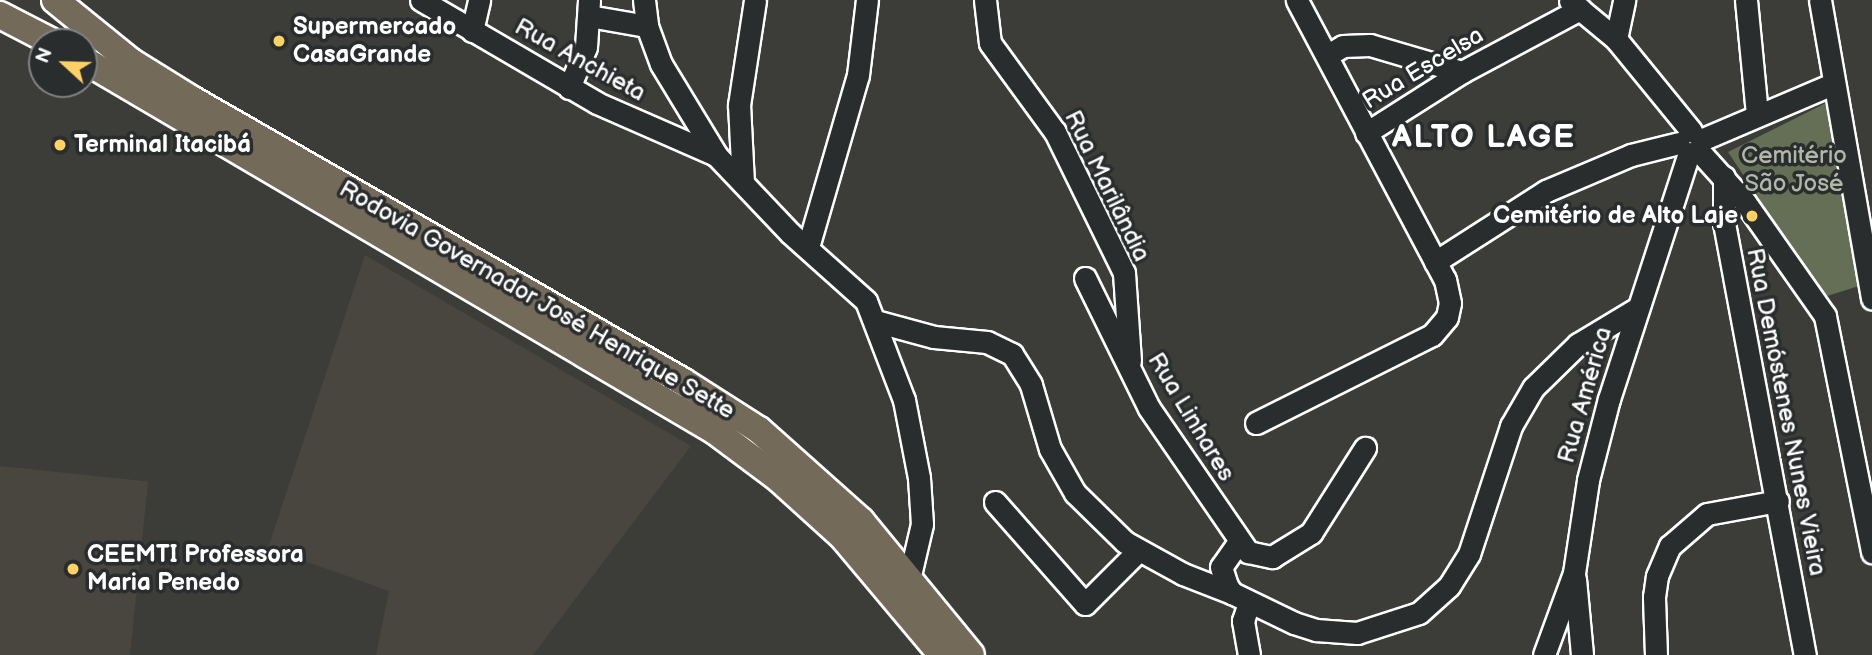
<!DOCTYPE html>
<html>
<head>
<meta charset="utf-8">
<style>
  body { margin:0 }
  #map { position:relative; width:1872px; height:655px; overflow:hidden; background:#3c3c38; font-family:"Balsamiq Sans",sans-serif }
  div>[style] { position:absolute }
  .built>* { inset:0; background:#49463f; transform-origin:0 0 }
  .green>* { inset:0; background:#646f55 }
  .roads { filter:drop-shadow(2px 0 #fff) drop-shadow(-2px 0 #fff) drop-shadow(0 2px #fff) drop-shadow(0 -2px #fff) }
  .minor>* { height:21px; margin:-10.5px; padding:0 10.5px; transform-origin:10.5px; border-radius:10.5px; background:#2a2d2e }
  .major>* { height:26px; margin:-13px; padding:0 13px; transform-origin:13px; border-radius:13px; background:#746a5a }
  .dots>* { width:19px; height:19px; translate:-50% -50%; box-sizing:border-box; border:4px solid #2a2d2e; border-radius:50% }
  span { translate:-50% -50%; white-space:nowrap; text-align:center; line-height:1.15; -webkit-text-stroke:7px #2a2d2e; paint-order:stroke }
  .poi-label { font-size:24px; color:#fff; font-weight:700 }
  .left { translate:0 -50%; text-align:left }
  .right { translate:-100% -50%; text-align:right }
  .street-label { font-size:24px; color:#fff }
  .park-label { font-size:24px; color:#b2b7aa }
  .district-label { font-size:32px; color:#fff; font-weight:700; letter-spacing:2px }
  .north { position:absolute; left:28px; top:28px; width:70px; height:70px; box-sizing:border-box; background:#2a2d2e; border:2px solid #7f8182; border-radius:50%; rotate:292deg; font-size:19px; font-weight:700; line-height:28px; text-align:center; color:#fff }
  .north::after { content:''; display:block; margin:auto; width:24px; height:32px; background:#ffd166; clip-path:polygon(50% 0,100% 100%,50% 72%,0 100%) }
</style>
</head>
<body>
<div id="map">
  <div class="built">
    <i style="clip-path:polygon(365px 255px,691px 446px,533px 655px,376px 655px,389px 591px,268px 548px)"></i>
    <i style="left:0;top:466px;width:149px;height:189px;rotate:6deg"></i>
  </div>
  <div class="green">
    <i style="clip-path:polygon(1828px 102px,1862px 285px,1824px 297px,1728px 152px)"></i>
  </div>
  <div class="roads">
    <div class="minor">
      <i style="left:421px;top:0;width:204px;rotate:30.3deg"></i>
      <i style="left:597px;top:103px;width:130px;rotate:23.6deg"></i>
      <i style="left:644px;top:0;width:26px;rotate:83deg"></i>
      <i style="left:647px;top:26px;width:40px;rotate:69.8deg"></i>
      <i style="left:661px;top:64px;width:108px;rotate:58.7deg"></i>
      <i style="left:717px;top:156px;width:106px;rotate:46.5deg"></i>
      <i style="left:790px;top:233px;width:102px;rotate:41.8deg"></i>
      <i style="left:866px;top:301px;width:106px;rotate:69deg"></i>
      <i style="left:904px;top:400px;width:79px;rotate:79.1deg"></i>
      <i style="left:919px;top:478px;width:46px;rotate:86.3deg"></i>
      <i style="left:922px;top:524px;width:52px;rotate:103.2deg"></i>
      <i style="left:985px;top:0;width:43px;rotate:83.4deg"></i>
      <i style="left:990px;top:43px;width:110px;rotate:53.9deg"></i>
      <i style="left:1055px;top:132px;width:157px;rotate:63.9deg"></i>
      <i style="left:1124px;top:273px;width:88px;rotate:86.1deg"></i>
      <i style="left:1746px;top:0;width:115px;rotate:84.5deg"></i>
      <i style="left:1820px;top:0;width:303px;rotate:80.1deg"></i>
      <i style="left:1570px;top:1px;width:60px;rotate:39.6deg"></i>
      <i style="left:1616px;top:39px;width:119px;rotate:50.8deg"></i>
      <i style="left:589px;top:16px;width:59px;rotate:9.8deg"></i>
      <i style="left:472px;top:31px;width:32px;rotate:-77deg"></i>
      <i style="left:1616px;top:39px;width:40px;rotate:-78deg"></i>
      <i style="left:1328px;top:55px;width:17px;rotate:-31deg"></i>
      <i style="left:1343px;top:46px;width:27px;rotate:-2deg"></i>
      <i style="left:1370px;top:45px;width:96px;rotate:16.4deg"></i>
      <i style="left:569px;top:88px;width:44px;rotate:-67.5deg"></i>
      <i style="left:586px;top:47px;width:47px;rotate:-86.3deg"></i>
      <i style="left:1366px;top:133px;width:114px;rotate:-32.4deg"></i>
      <i style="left:1462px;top:72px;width:134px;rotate:-28.1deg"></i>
      <i style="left:1701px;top:140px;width:142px;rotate:-23.1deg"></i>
      <i style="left:1698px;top:150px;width:70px;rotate:47.9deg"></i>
      <i style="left:1745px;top:202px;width:139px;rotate:54.9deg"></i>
      <i style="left:1825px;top:316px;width:241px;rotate:78.7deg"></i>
      <i style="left:1724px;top:177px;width:46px;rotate:90deg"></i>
      <i style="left:1724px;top:223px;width:440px;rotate:79.4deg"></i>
      <i style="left:743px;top:183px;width:78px;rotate:-92.9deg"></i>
      <i style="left:739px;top:105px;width:106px;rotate:-81.3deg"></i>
      <i style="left:808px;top:247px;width:179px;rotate:-73.8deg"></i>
      <i style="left:858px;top:75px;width:76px;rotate:-83.2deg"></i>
      <i style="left:1435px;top:262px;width:132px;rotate:-32.6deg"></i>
      <i style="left:1546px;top:191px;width:92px;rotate:-23deg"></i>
      <i style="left:1631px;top:155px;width:49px;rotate:-14deg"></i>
      <i style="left:1085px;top:278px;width:145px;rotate:63.8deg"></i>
      <i style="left:1149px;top:408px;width:175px;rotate:55.5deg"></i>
      <i style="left:1248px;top:552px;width:25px;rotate:12deg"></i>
      <i style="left:1272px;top:557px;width:46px;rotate:-31.6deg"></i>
      <i style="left:1311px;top:533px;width:101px;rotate:-57.6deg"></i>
      <i style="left:875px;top:321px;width:61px;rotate:15.2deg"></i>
      <i style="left:934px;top:337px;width:53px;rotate:5.4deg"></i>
      <i style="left:987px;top:342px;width:28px;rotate:26deg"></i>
      <i style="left:1012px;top:354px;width:36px;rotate:58deg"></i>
      <i style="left:1031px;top:385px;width:67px;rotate:73.5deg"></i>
      <i style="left:1050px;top:449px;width:51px;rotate:60.4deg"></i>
      <i style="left:1075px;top:493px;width:70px;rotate:44.4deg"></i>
      <i style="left:1125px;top:542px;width:66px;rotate:28.9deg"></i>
      <i style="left:1183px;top:574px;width:53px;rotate:21.2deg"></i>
      <i style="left:1256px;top:423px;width:197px;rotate:-26.6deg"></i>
      <i style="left:1432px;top:335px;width:23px;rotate:-50deg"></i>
      <i style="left:1447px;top:317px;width:14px;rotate:-78deg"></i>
      <i style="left:1450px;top:303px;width:24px;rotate:-102deg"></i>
      <i style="left:1445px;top:280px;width:317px;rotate:-117.9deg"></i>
      <i style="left:995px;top:502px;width:136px;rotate:48.6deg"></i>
      <i style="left:1085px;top:604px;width:76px;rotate:-45deg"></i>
      <i style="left:1238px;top:543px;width:29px;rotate:125deg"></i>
      <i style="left:1221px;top:567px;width:20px;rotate:72deg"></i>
      <i style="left:1227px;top:586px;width:9px;rotate:54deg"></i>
      <i style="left:1232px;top:593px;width:69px;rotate:25.8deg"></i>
      <i style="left:1294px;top:623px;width:23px;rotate:18deg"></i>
      <i style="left:1316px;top:630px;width:41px;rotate:4.2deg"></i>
      <i style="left:1357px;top:633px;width:65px;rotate:-17.9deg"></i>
      <i style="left:1419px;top:613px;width:40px;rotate:-42deg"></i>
      <i style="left:1449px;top:586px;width:38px;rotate:-58deg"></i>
      <i style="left:1469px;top:554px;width:135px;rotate:-71.8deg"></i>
      <i style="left:1511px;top:426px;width:44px;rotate:-59.9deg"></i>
      <i style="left:1533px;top:388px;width:63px;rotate:-44.4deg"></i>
      <i style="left:1578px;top:344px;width:70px;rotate:-31deg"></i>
      <i style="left:1575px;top:579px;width:76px;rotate:84.7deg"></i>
      <i style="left:1249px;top:655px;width:35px;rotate:-100deg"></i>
      <i style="left:1243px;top:621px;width:20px;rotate:-72deg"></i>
      <i style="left:1544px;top:655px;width:87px;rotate:-69.9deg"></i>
      <i style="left:1574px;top:573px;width:94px;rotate:-81.4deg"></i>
      <i style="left:1588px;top:480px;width:84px;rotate:-75.5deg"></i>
      <i style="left:1609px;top:399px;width:259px;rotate:-72deg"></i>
      <i style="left:1656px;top:655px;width:58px;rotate:-92deg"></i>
      <i style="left:1654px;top:597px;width:21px;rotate:-82deg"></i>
      <i style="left:1657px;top:576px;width:33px;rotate:-67deg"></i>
      <i style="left:1670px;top:546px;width:49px;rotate:-40.9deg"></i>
      <i style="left:1707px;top:514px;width:72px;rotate:-10.4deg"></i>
    </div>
    <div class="major">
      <i style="left:55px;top:0;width:97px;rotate:39.1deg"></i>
      <i style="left:130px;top:61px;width:72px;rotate:31.9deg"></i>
      <i style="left:191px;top:99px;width:566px;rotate:29.87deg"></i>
      <i style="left:682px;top:381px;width:91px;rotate:32.5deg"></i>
      <i style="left:759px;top:430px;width:137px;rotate:41.7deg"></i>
      <i style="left:861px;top:521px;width:173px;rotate:50.6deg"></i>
      <i style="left:0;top:15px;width:59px;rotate:27.4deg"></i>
      <i style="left:84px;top:60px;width:732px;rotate:30.45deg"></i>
      <i style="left:715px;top:431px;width:79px;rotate:36.7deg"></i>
      <i style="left:778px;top:478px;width:88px;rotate:42.2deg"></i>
      <i style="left:843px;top:537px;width:154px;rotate:50deg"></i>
    </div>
  </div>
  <div class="dots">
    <i style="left:279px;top:41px;background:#ffd166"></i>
    <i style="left:60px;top:145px;background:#ffd166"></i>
    <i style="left:1752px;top:216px;background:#ffd166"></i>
    <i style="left:73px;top:569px;background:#ffd166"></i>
  </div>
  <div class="poi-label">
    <span class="left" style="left:293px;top:41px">Supermercado<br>CasaGrande</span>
    <span class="left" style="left:74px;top:145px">Terminal Itacibá</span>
    <span class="right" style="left:1738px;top:216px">Cemitério de Alto Laje</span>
    <span class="left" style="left:87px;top:569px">CEEMTI Professora<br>Maria Penedo</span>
  </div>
  <div class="street-label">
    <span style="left:580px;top:60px;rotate:29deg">Rua Anchieta</span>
    <span style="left:1423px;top:68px;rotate:-31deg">Rua Escelsa</span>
    <span style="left:1107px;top:186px;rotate:64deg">Rua Marilândia</span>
    <span style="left:537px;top:300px;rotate:30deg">Rodovia Governador José Henrique Sette</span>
    <span style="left:1585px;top:395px;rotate:-74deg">Rua América</span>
    <span style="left:1786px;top:412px;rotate:79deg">Rua Demóstenes Nunes Vieira</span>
    <span style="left:1191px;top:417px;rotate:59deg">Rua Linhares</span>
  </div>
  <div class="park-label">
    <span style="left:1794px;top:170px">Cemitério<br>São José</span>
  </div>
  <div class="district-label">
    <span style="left:1484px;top:138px">ALTO LAGE</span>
  </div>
  <div class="north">N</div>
</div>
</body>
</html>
